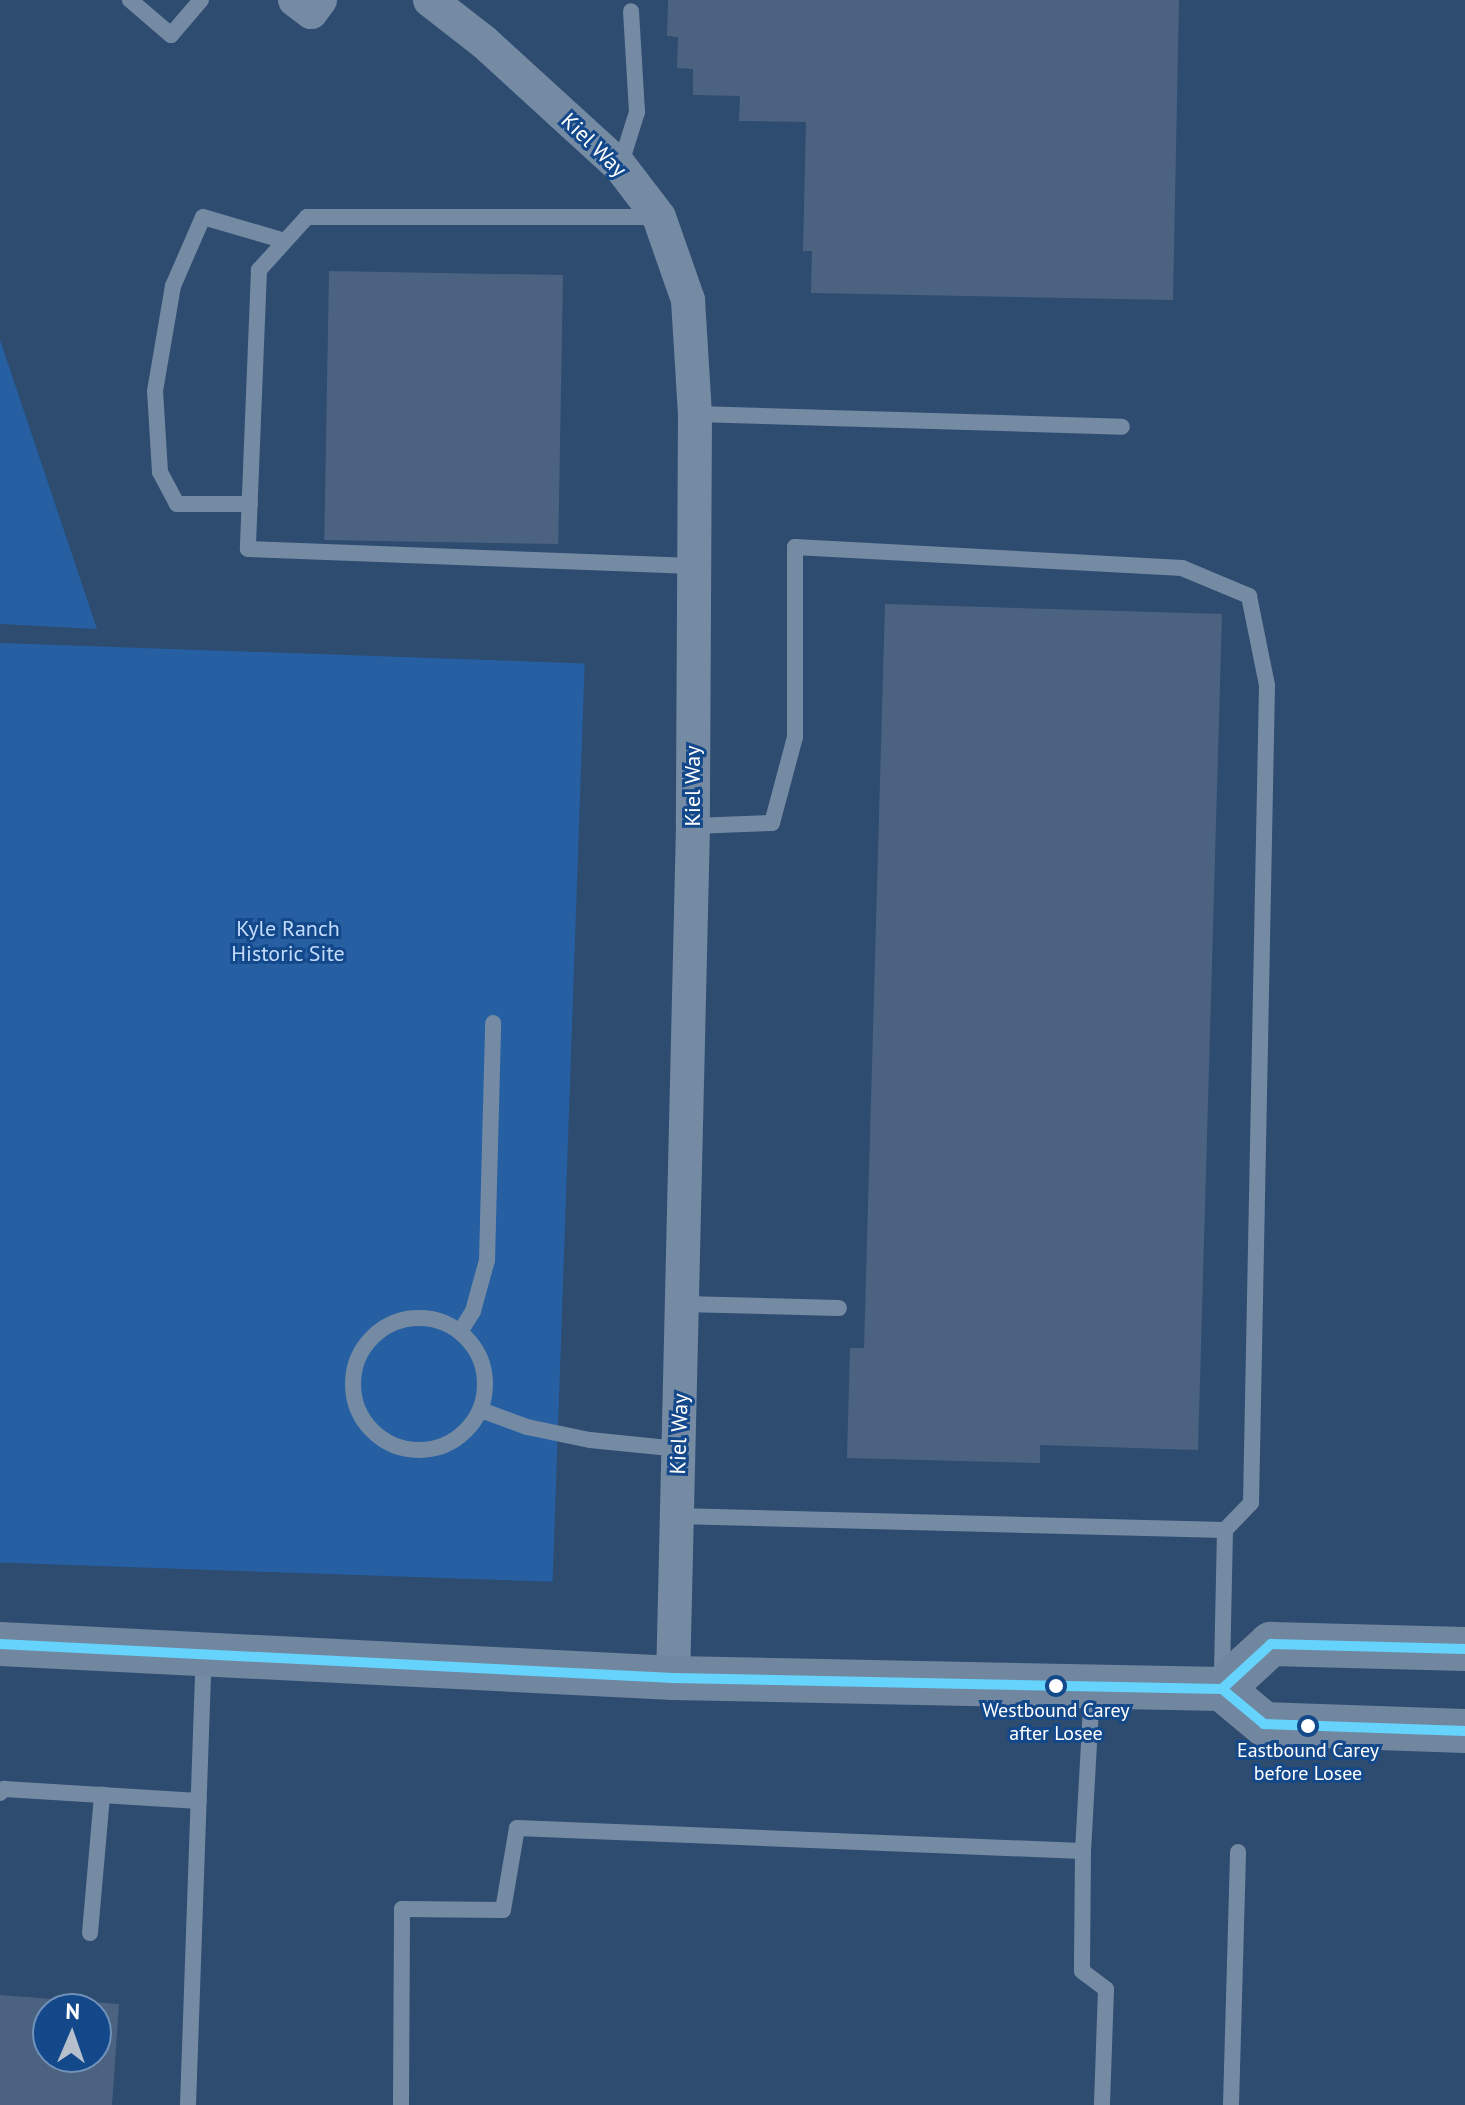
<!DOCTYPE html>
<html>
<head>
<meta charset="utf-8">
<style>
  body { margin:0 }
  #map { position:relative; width:1465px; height:2105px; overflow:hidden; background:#2e4c70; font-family:"PT Sans",sans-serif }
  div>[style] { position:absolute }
  .green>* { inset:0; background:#265fa2; transform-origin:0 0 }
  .building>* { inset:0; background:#4b6380; transform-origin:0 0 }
  .service>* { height:16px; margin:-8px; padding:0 8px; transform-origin:8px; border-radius:8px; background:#758ba4 }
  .service>.ring { margin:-8px; padding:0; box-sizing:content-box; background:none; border:16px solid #758ba4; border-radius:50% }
  .minor>* { height:34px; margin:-17px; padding:0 17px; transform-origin:17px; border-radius:17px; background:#758ba4 }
  .secondary>* { height:44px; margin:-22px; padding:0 22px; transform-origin:22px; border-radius:22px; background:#7187a0 }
  .bus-1>* { height:10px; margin:-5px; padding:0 5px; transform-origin:5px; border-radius:5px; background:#66d3fc }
  .dots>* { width:22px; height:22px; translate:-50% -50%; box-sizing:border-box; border:4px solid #13488b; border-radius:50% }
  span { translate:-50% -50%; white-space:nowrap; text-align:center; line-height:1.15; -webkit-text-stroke:6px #13488b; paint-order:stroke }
  .bus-label { font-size:20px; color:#fff }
  .street-label { font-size:22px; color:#fff }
  .park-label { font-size:22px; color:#c2dcfc }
  .north { position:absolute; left:32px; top:1993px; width:80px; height:80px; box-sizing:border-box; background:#13488b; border:2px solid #7191b9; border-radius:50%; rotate:2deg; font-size:22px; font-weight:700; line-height:32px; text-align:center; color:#fff }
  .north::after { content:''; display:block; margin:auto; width:28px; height:36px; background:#b6c0cd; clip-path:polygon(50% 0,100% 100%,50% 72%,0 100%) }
</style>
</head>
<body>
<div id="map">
  <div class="green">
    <i style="clip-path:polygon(0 340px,97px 629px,0 624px)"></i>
    <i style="left:0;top:643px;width:585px;height:919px;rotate:2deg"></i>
  </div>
  <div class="building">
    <i style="clip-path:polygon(668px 0,1179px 0,1173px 300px,811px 293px,812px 251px,803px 251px,806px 122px,739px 121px,740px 96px,693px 95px,693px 69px,677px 68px,678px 37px,667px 36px)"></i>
    <i style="left:329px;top:271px;width:234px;height:269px;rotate:1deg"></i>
    <i style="clip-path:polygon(885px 604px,1222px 614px,1198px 1450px,1040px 1445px,1040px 1463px,847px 1458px,850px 1348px,864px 1348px)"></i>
    <i style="clip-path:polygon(evenodd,0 1995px,119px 2004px,112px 2105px,0 2105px,0 1995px,48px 2009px,96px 2009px,96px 2057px,48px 2057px,48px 2009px)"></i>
  </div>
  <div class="service">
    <i style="left:130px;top:0;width:54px;rotate:40.5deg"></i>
    <i style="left:171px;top:35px;width:46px;rotate:-49.4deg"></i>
    <i style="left:620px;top:166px;width:57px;rotate:-72.5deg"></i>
    <i style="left:637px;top:112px;width:101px;rotate:-93.4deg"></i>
    <i style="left:657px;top:217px;width:350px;rotate:180deg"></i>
    <i style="left:307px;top:217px;width:72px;rotate:132.2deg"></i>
    <i style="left:259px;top:270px;width:279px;rotate:92.3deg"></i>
    <i style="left:248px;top:549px;width:445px;rotate:2.2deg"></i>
    <i style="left:695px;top:414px;width:427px;rotate:1.7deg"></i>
    <i style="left:250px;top:504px;width:73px;rotate:180deg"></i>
    <i style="left:177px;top:504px;width:36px;rotate:-118deg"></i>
    <i style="left:160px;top:472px;width:81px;rotate:-93.5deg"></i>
    <i style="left:155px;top:391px;width:107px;rotate:-80.3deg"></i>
    <i style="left:173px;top:286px;width:75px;rotate:-66.5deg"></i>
    <i style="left:203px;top:217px;width:85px;rotate:16.3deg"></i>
    <i style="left:693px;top:826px;width:79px;rotate:-2.2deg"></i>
    <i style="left:772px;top:823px;width:89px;rotate:-75deg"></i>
    <i style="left:795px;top:737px;width:190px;rotate:-90deg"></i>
    <i style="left:795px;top:547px;width:388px;rotate:3.1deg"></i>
    <i style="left:1182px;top:568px;width:73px;rotate:22.7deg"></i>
    <i style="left:1249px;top:596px;width:91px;rotate:78.6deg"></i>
    <i style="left:1267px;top:685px;width:818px;rotate:91.12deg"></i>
    <i style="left:1251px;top:1503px;width:37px;rotate:134deg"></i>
    <i style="left:683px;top:1304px;width:156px;rotate:1.5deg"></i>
    <i class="ring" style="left:353px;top:1318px;width:116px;height:116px"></i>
    <i style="left:460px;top:1332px;width:25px;rotate:-58deg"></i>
    <i style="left:473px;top:1311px;width:53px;rotate:-74.6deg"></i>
    <i style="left:487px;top:1260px;width:237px;rotate:-88.5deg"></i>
    <i style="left:481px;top:1410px;width:49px;rotate:20.3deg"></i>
    <i style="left:527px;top:1427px;width:64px;rotate:11.7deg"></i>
    <i style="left:590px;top:1440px;width:88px;rotate:5.8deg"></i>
    <i style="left:676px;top:1516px;width:549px;rotate:1.46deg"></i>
    <i style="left:1225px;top:1530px;width:149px;rotate:91.2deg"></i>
    <i style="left:0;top:1793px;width:6px;rotate:-45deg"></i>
    <i style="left:4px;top:1789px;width:195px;rotate:3.5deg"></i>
    <i style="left:1083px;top:1851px;width:120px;rotate:90.5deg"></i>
    <i style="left:1082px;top:1971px;width:30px;rotate:37deg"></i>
    <i style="left:1106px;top:1989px;width:116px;rotate:92deg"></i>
    <i style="left:90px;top:1933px;width:139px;rotate:-85deg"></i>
    <i style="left:188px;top:2105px;width:447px;rotate:-88deg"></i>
    <i style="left:401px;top:2105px;width:196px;rotate:-89.7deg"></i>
    <i style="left:402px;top:1909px;width:101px;rotate:0.6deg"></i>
    <i style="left:503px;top:1910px;width:83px;rotate:-80.3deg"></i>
    <i style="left:517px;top:1828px;width:566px;rotate:2.33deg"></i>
    <i style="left:1083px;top:1851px;width:163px;rotate:-86.8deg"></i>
    <i style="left:1231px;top:2105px;width:253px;rotate:-88.4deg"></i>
  </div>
  <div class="minor">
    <i style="left:295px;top:0;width:20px;rotate:37deg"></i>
    <i style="left:311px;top:12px;width:15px;rotate:-53deg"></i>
    <i style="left:430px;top:0;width:68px;rotate:37.9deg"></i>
    <i style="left:484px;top:42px;width:184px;rotate:42.4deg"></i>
    <i style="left:620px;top:166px;width:64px;rotate:52.6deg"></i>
    <i style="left:659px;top:217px;width:88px;rotate:70.7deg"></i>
    <i style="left:688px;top:300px;width:114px;rotate:86.5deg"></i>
    <i style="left:695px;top:414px;width:412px;rotate:90.3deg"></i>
    <i style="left:693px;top:826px;width:852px;rotate:91.34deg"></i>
  </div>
  <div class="secondary">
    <i style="left:0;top:1644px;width:674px;rotate:2.89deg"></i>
    <i style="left:673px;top:1678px;width:549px;rotate:1.15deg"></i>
    <i style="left:1222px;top:1689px;width:55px;rotate:39.8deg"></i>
    <i style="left:1264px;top:1724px;width:201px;rotate:2deg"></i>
    <i style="left:1222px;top:1689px;width:67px;rotate:-42.6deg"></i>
    <i style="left:1271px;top:1644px;width:194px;rotate:1.5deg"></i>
  </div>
  <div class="bus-1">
    <i style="left:0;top:1644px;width:674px;rotate:2.89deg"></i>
    <i style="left:673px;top:1678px;width:549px;rotate:1.15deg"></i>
    <i style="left:1222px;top:1689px;width:55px;rotate:39.8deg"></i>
    <i style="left:1264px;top:1724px;width:201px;rotate:2deg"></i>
    <i style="left:1222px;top:1689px;width:67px;rotate:-42.6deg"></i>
    <i style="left:1271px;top:1644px;width:194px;rotate:1.5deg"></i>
  </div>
  <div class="dots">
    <i style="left:1056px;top:1686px;background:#fff"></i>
    <i style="left:1308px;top:1726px;background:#fff"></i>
  </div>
  <div class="bus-label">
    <span style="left:1056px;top:1722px">Westbound Carey<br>after Losee</span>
    <span style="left:1308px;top:1762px">Eastbound Carey<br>before Losee</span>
  </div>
  <div class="street-label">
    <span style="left:594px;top:145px;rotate:44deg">Kiel Way</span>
    <span style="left:693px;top:786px;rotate:-90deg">Kiel Way</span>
    <span style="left:679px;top:1434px;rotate:-88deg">Kiel Way</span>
  </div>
  <div class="park-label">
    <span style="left:288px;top:941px">Kyle Ranch<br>Historic Site</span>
  </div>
  <div class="north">N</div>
</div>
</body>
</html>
